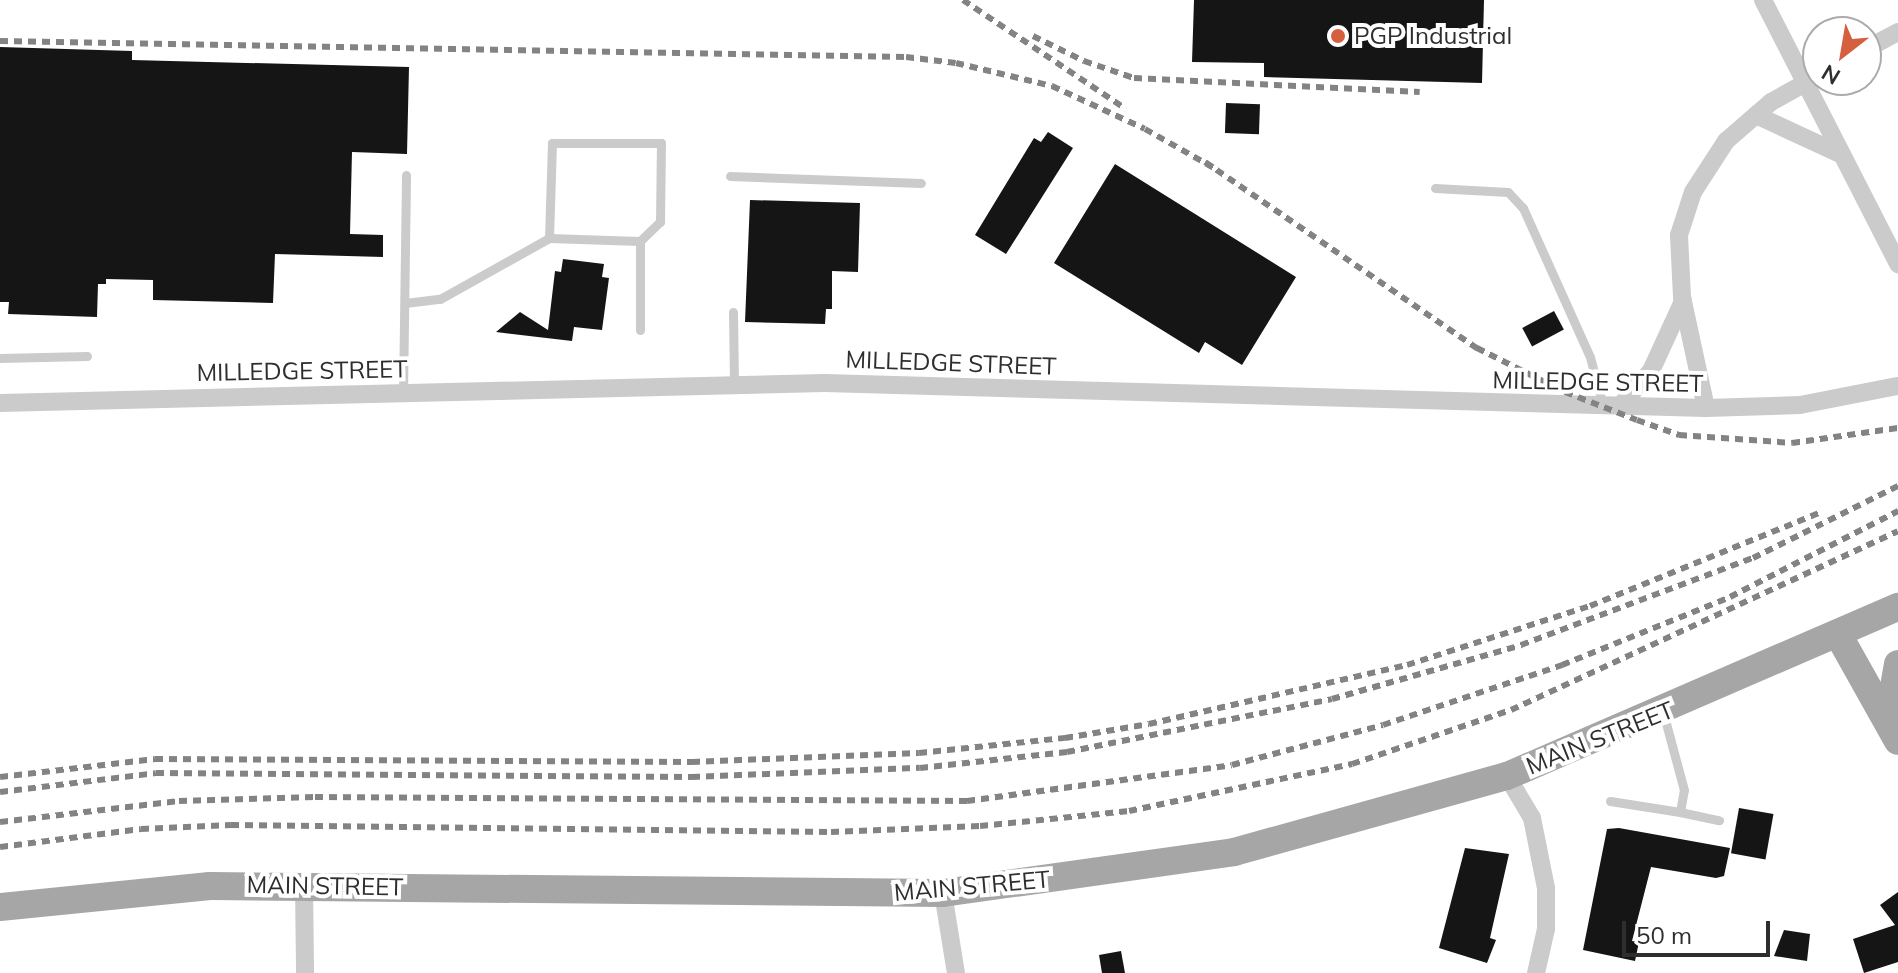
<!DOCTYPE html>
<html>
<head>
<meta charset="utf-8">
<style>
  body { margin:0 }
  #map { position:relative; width:1898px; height:973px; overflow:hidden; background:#fff; font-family:Mulish,sans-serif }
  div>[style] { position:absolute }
  .building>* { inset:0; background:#151515; transform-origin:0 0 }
  .service>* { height:9px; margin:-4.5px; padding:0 4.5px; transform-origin:4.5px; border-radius:4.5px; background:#cbcbcb }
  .minor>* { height:18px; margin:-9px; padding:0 9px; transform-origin:9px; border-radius:9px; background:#cbcbcb }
  .primary>* { height:28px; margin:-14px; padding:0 14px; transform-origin:14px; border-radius:14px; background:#a6a6a6 }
  .rail>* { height:6px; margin-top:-3px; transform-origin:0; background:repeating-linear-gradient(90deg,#838383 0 8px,transparent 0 14px) }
  .dots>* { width:22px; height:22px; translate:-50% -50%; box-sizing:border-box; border:4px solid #fff; border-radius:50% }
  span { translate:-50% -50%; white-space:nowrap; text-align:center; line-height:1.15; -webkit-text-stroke:8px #fff; paint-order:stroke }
  .poi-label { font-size:24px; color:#2e2e2e }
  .left { translate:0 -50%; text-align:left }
  .street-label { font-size:24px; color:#2e2e2e }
  .north { position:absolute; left:1802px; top:16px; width:80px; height:80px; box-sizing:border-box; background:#fff; border:2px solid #ababab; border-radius:50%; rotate:211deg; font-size:22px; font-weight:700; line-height:32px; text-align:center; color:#2e2e2e }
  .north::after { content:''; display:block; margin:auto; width:28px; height:36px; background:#d56040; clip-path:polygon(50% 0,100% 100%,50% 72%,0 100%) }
  .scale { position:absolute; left:1622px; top:921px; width:148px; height:36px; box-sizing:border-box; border:4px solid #2e2e2e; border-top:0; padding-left:10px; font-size:24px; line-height:28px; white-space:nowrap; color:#2e2e2e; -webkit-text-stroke:6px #fff; paint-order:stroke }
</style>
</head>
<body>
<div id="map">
  <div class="building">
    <i style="clip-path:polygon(1194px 0,1484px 0,1482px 83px,1264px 77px,1264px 63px,1192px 62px)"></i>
    <i style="clip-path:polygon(0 47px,132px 51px,132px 60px,409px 67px,407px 154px,352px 152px,350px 234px,383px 235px,383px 257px,275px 254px,273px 303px,153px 300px,153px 280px,106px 279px,106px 284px,98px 284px,97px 317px,8px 314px,9px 302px,0 302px)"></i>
    <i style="left:1226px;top:103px;width:34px;height:30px;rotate:2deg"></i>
    <i style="clip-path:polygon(1048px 132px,1073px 148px,1006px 254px,975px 235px,1034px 138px,1041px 142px)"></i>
    <i style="clip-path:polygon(1115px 164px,1296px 277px,1242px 365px,1205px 342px,1199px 353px,1054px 263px)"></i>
    <i style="clip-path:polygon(750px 200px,860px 203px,858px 272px,832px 271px,832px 309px,826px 309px,825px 324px,745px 322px)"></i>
    <i style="clip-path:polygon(563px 259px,604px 264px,602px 277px,609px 278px,602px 330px,574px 327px,572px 341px,496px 332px,520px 312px,548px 330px,555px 271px,561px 272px)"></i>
    <i style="left:1554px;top:311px;width:21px;height:36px;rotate:62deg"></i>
    <i style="left:1739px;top:808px;width:35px;height:46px;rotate:10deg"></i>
    <i style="clip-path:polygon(1619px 828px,1730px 848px,1724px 876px,1716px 878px,1651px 867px,1632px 941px,1639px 942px,1635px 961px,1583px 950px,1607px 829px)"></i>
    <i style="clip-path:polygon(1465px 848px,1509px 854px,1490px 938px,1496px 940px,1487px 963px,1439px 948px)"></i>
    <i style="clip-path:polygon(1898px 892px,1898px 962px,1864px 973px,1853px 939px,1895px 925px,1880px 905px)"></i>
    <i style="clip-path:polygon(1784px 930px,1810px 934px,1807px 961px,1774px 956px)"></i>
    <i style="clip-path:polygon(1121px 951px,1125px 973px,1102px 973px,1099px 955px)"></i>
  </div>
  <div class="service">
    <i style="left:730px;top:176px;width:191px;rotate:2.1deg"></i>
    <i style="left:1435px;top:188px;width:73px;rotate:3.1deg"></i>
    <i style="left:1508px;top:192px;width:22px;rotate:47deg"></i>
    <i style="left:1523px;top:208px;width:163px;rotate:65.8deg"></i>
    <i style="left:1590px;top:357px;width:51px;rotate:75.1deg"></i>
    <i style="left:405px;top:303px;width:35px;rotate:-7deg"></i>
    <i style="left:440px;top:299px;width:125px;rotate:-29.2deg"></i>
    <i style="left:549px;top:238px;width:91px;rotate:1.9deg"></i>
    <i style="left:640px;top:241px;width:28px;rotate:-44deg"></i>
    <i style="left:660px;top:222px;width:79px;rotate:-89.3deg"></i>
    <i style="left:661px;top:143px;width:109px;rotate:180deg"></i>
    <i style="left:552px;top:143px;width:95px;rotate:91.8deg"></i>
    <i style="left:733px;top:312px;width:73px;rotate:89.2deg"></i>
    <i style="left:640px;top:330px;width:89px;rotate:-90deg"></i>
    <i style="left:0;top:358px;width:87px;rotate:-1.3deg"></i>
    <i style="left:403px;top:393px;width:218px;rotate:-89.2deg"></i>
    <i style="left:1610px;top:801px;width:71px;rotate:8.9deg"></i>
    <i style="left:1680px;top:812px;width:22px;rotate:-80deg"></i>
    <i style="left:1684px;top:790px;width:81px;rotate:-105.1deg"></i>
    <i style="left:1680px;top:812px;width:40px;rotate:12deg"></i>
  </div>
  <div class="minor">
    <i style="left:1763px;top:0;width:297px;rotate:62.9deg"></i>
    <i style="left:1866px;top:49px;width:36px;rotate:-28deg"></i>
    <i style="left:1756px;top:115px;width:93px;rotate:24.9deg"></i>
    <i style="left:0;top:403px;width:825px;rotate:-1.39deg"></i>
    <i style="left:825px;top:383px;width:881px;rotate:1.63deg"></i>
    <i style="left:1706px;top:408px;width:94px;rotate:-1.8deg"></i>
    <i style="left:1800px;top:405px;width:100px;rotate:-11deg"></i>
    <i style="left:1620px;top:406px;width:47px;rotate:-48.5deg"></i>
    <i style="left:1651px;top:371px;width:77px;rotate:-65.4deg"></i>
    <i style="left:1706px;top:408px;width:114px;rotate:-102.2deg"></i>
    <i style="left:1682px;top:297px;width:62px;rotate:-92.8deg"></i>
    <i style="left:1679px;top:235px;width:45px;rotate:-72deg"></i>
    <i style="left:1693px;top:192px;width:61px;rotate:-57.1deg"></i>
    <i style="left:1726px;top:141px;width:60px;rotate:-40.9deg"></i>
    <i style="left:1771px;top:102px;width:54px;rotate:-29deg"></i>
    <i style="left:1507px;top:776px;width:49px;rotate:59.2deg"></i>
    <i style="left:1532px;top:818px;width:71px;rotate:78.7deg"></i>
    <i style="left:1546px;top:888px;width:41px;rotate:90deg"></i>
    <i style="left:1546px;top:929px;width:45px;rotate:102.8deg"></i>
    <i style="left:304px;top:885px;width:88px;rotate:89.3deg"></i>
    <i style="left:943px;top:893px;width:81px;rotate:80.8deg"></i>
  </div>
  <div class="primary">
    <i style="left:1839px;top:636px;width:120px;rotate:60.7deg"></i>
    <i style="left:1898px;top:664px;width:27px;rotate:100deg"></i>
    <i style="left:1893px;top:691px;width:23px;rotate:77deg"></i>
    <i style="left:0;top:907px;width:211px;rotate:-5.7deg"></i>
    <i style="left:210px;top:886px;width:733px;rotate:0.55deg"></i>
    <i style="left:943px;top:893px;width:294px;rotate:-8deg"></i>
    <i style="left:1234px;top:852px;width:283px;rotate:-15.6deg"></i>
    <i style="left:1507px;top:776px;width:426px;rotate:-23.4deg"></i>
  </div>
  <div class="rail">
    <i style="left:963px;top:0;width:196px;rotate:33.8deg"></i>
    <i style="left:1033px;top:36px;width:57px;rotate:26.1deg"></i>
    <i style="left:1084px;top:61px;width:53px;rotate:18.8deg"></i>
    <i style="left:1134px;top:78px;width:286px;rotate:2.8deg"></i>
    <i style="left:0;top:41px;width:906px;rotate:1.01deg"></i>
    <i style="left:906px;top:57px;width:50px;rotate:6.8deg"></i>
    <i style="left:956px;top:63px;width:99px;rotate:13.5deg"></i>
    <i style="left:1052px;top:86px;width:102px;rotate:24.8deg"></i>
    <i style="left:1145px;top:129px;width:79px;rotate:29.5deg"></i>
    <i style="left:1205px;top:162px;width:330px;rotate:34.4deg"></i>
    <i style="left:1477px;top:348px;width:98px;rotate:26.6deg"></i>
    <i style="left:1565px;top:392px;width:77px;rotate:21.3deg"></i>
    <i style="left:1637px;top:420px;width:45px;rotate:19.7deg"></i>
    <i style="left:1679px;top:435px;width:113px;rotate:4deg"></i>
    <i style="left:1792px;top:443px;width:107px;rotate:-8.1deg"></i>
    <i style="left:0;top:777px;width:156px;rotate:-6.6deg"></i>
    <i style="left:155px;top:759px;width:537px;rotate:0.32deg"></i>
    <i style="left:692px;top:762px;width:227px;rotate:-2.3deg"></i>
    <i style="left:919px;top:753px;width:147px;rotate:-5.9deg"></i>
    <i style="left:1065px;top:738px;width:85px;rotate:-9.5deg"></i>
    <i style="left:1149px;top:724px;width:265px;rotate:-12.9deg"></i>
    <i style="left:1407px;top:665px;width:192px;rotate:-17.9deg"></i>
    <i style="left:1590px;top:606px;width:247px;rotate:-22.1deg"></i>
    <i style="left:0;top:792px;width:157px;rotate:-6.9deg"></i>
    <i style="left:156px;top:773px;width:536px;rotate:0.43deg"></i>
    <i style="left:692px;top:777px;width:228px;rotate:-2.3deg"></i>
    <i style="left:920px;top:768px;width:148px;rotate:-6.2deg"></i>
    <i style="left:1067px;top:752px;width:270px;rotate:-11.3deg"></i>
    <i style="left:1332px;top:699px;width:197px;rotate:-15.9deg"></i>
    <i style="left:1521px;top:645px;width:248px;rotate:-20.6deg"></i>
    <i style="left:1753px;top:558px;width:162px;rotate:-26.4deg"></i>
    <i style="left:0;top:822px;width:180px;rotate:-6.7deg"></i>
    <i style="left:179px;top:801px;width:136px;rotate:-1.7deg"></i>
    <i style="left:315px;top:797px;width:652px;rotate:0.35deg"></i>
    <i style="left:967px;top:801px;width:267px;rotate:-7.7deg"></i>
    <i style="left:1232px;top:765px;width:156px;rotate:-14.8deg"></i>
    <i style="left:1383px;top:725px;width:189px;rotate:-18.5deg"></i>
    <i style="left:1562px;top:665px;width:181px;rotate:-22deg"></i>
    <i style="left:1730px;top:597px;width:189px;rotate:-27.1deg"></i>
    <i style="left:0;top:847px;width:142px;rotate:-7.3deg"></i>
    <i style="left:141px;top:829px;width:90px;rotate:-2.5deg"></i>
    <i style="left:231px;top:825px;width:600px;rotate:0.67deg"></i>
    <i style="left:831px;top:832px;width:149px;rotate:-2.3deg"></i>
    <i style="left:980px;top:826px;width:150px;rotate:-5.7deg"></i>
    <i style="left:1129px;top:811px;width:228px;rotate:-11.9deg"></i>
    <i style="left:1352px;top:764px;width:168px;rotate:-18.8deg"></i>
    <i style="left:1511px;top:710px;width:426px;rotate:-24.8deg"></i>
  </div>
  <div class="dots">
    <i style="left:1338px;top:36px;background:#d56040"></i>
  </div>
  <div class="poi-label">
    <span class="left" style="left:1354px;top:36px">PGP Industrial</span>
  </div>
  <div class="street-label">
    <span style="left:951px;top:363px;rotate:2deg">MILLEDGE STREET</span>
    <span style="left:302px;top:371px;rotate:-1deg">MILLEDGE STREET</span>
    <span style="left:1598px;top:382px;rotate:1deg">MILLEDGE STREET</span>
    <span style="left:1600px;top:738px;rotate:-22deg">MAIN STREET</span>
    <span style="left:325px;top:886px;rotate:1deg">MAIN STREET</span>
    <span style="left:972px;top:886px;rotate:-5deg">MAIN STREET</span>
  </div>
  <div class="north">N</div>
  <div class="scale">50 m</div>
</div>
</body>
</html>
